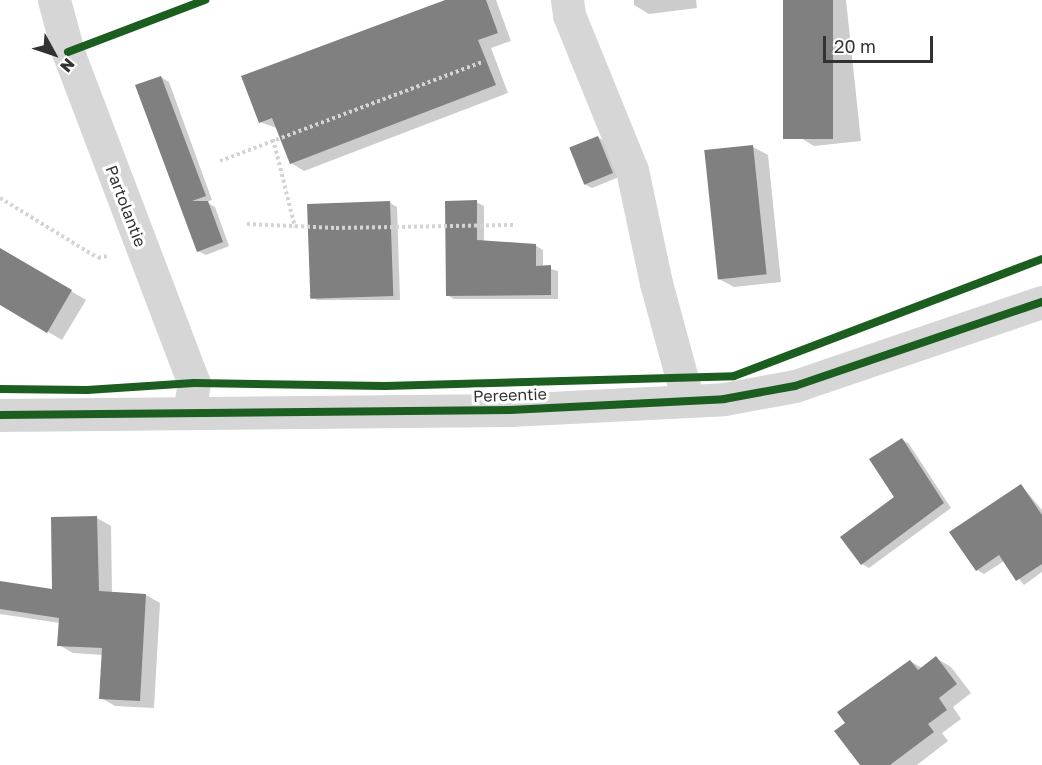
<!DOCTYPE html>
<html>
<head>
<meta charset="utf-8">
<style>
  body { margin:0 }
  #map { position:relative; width:1042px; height:765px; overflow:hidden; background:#fff; font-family:"Golos Text",sans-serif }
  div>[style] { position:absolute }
  .shadow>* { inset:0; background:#0003 }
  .building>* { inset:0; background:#808080; transform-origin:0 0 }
  .path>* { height:4px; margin-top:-2px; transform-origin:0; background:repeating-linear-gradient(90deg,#d4d4d4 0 3px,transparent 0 6px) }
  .minor>* { height:33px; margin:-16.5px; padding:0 16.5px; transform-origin:16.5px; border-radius:16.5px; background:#d6d6d6 }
  .cycleway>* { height:8px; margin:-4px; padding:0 4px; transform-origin:4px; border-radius:4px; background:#1b5e20 }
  span { translate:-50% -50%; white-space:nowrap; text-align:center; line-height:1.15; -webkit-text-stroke:6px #fff; paint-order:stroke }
  .street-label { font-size:16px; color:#323232 }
  .north { position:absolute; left:24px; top:24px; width:60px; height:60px; -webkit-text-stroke:4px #fff; paint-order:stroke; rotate:130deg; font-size:16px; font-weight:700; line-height:24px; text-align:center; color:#323232 }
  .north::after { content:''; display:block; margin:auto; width:21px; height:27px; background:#323232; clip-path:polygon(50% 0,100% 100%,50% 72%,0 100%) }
  .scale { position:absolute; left:823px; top:36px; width:110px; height:27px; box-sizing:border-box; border:3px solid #323232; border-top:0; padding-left:8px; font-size:18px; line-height:21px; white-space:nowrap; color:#323232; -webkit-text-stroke:4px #fff; paint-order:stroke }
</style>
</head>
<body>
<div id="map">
  <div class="shadow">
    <i style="clip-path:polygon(449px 0,496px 0,511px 41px,491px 48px,508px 93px,304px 171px,291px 163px,277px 128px,260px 122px)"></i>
    <i style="clip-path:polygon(634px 0,696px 0,697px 8px,649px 14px,634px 5px)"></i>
    <i style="clip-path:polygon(784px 0,846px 0,861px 141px,814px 146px,799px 137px)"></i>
    <i style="clip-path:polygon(161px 77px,169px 82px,212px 200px,206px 202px,215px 207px,229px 246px,206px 255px,198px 251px)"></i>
    <i style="clip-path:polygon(598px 137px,605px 142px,619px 177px,592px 188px,584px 184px)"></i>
    <i style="clip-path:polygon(753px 147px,768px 155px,781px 282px,734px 287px,719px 279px)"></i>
    <i style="clip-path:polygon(476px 202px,484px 206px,484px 242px,535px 245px,543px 250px,543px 267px,558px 271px,558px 299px,454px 299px,447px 295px)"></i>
    <i style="clip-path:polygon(390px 203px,397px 207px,400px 300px,317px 300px,309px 296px)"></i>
    <i style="clip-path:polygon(0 249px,86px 300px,62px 340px,0 304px)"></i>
    <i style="clip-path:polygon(902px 439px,909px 444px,951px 508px,869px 568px,862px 564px,896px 497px)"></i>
    <i style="clip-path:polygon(1021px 485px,1042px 510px,1042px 572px,1024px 585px,1004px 561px,984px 574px,977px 570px)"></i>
    <i style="clip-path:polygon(97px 518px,111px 526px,112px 594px,146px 595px,160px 603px,154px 708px,115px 706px,101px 698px,103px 655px,73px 653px,59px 645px,60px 623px,0 614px,0 583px,53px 591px,52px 519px)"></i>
    <i style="clip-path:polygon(936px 658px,951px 667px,971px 693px,953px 707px,961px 719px,942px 733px,948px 741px,917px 765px,862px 765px,910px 661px,922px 668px)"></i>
  </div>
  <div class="building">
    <i style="clip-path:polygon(445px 0,486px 0,498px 33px,478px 40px,496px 85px,290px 164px,272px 118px,259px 123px,241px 76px)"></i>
    <i style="left:783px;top:0;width:50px;height:139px"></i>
    <i style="clip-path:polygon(161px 76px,206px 196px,192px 201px,208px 201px,223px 242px,197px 252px,135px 85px)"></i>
    <i style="left:598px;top:136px;width:40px;height:31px;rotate:68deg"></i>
    <i style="left:753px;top:145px;width:130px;height:49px;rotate:84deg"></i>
    <i style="clip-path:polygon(477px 200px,477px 240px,536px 244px,536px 266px,551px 265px,551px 295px,446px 296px,445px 201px)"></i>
    <i style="left:390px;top:201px;width:95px;height:83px;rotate:88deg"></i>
    <i style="clip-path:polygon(0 248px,72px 290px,47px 333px,0 305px)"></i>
    <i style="clip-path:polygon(902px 438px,944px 503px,861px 565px,840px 537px,894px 497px,869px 459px)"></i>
    <i style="clip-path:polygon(1021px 484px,1042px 515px,1042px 564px,1016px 581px,999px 555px,976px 571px,949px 532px)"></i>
    <i style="clip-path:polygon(97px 516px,99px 591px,146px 594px,140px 701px,99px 699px,102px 648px,57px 646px,59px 618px,0 609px,0 581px,52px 589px,51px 517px)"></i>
    <i style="clip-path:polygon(936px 656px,957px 684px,939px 698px,947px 710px,928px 724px,934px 732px,890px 765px,860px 765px,834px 731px,845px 723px,837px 712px,910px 660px,918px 670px)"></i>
  </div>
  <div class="path">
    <i style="left:273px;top:139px;width:91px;rotate:76deg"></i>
    <i style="left:220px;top:161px;width:282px;rotate:-20.7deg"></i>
    <i style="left:0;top:198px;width:115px;rotate:31.5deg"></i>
    <i style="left:98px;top:258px;width:9px;rotate:-13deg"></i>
    <i style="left:247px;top:224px;width:89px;rotate:2.6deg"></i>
    <i style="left:336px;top:228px;width:177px;rotate:-1deg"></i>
  </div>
  <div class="minor">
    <i style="left:54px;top:0;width:54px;rotate:74.9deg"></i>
    <i style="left:68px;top:52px;width:354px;rotate:69.2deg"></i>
    <i style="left:194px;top:383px;width:29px;rotate:100deg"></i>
    <i style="left:567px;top:0;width:15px;rotate:82deg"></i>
    <i style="left:569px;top:15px;width:167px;rotate:67.9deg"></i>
    <i style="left:632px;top:170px;width:116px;rotate:78deg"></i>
    <i style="left:656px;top:283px;width:122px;rotate:74.8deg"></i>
    <i style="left:0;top:415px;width:510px;rotate:-0.56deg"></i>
    <i style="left:510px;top:410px;width:214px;rotate:-2.9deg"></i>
    <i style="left:724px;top:399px;width:72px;rotate:-10.4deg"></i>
    <i style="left:795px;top:386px;width:261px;rotate:-18.8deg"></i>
  </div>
  <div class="cycleway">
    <i style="left:68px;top:52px;width:147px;rotate:-20.8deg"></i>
    <i style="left:0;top:389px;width:87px;rotate:0.7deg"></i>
    <i style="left:87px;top:390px;width:107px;rotate:-3.7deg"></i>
    <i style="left:194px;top:383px;width:191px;rotate:0.9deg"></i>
    <i style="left:385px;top:386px;width:349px;rotate:-1.6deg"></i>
    <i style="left:734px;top:376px;width:329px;rotate:-20.8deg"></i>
    <i style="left:0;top:415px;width:510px;rotate:-0.56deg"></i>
    <i style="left:510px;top:410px;width:214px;rotate:-2.9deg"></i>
    <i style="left:724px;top:399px;width:72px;rotate:-10.4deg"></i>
    <i style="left:795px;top:386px;width:261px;rotate:-18.8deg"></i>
  </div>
  <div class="street-label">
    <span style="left:126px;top:206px;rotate:69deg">Partolantie</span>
    <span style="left:510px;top:395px;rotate:-2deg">Pereentie</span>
  </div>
  <div class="north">N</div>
  <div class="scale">20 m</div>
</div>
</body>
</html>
